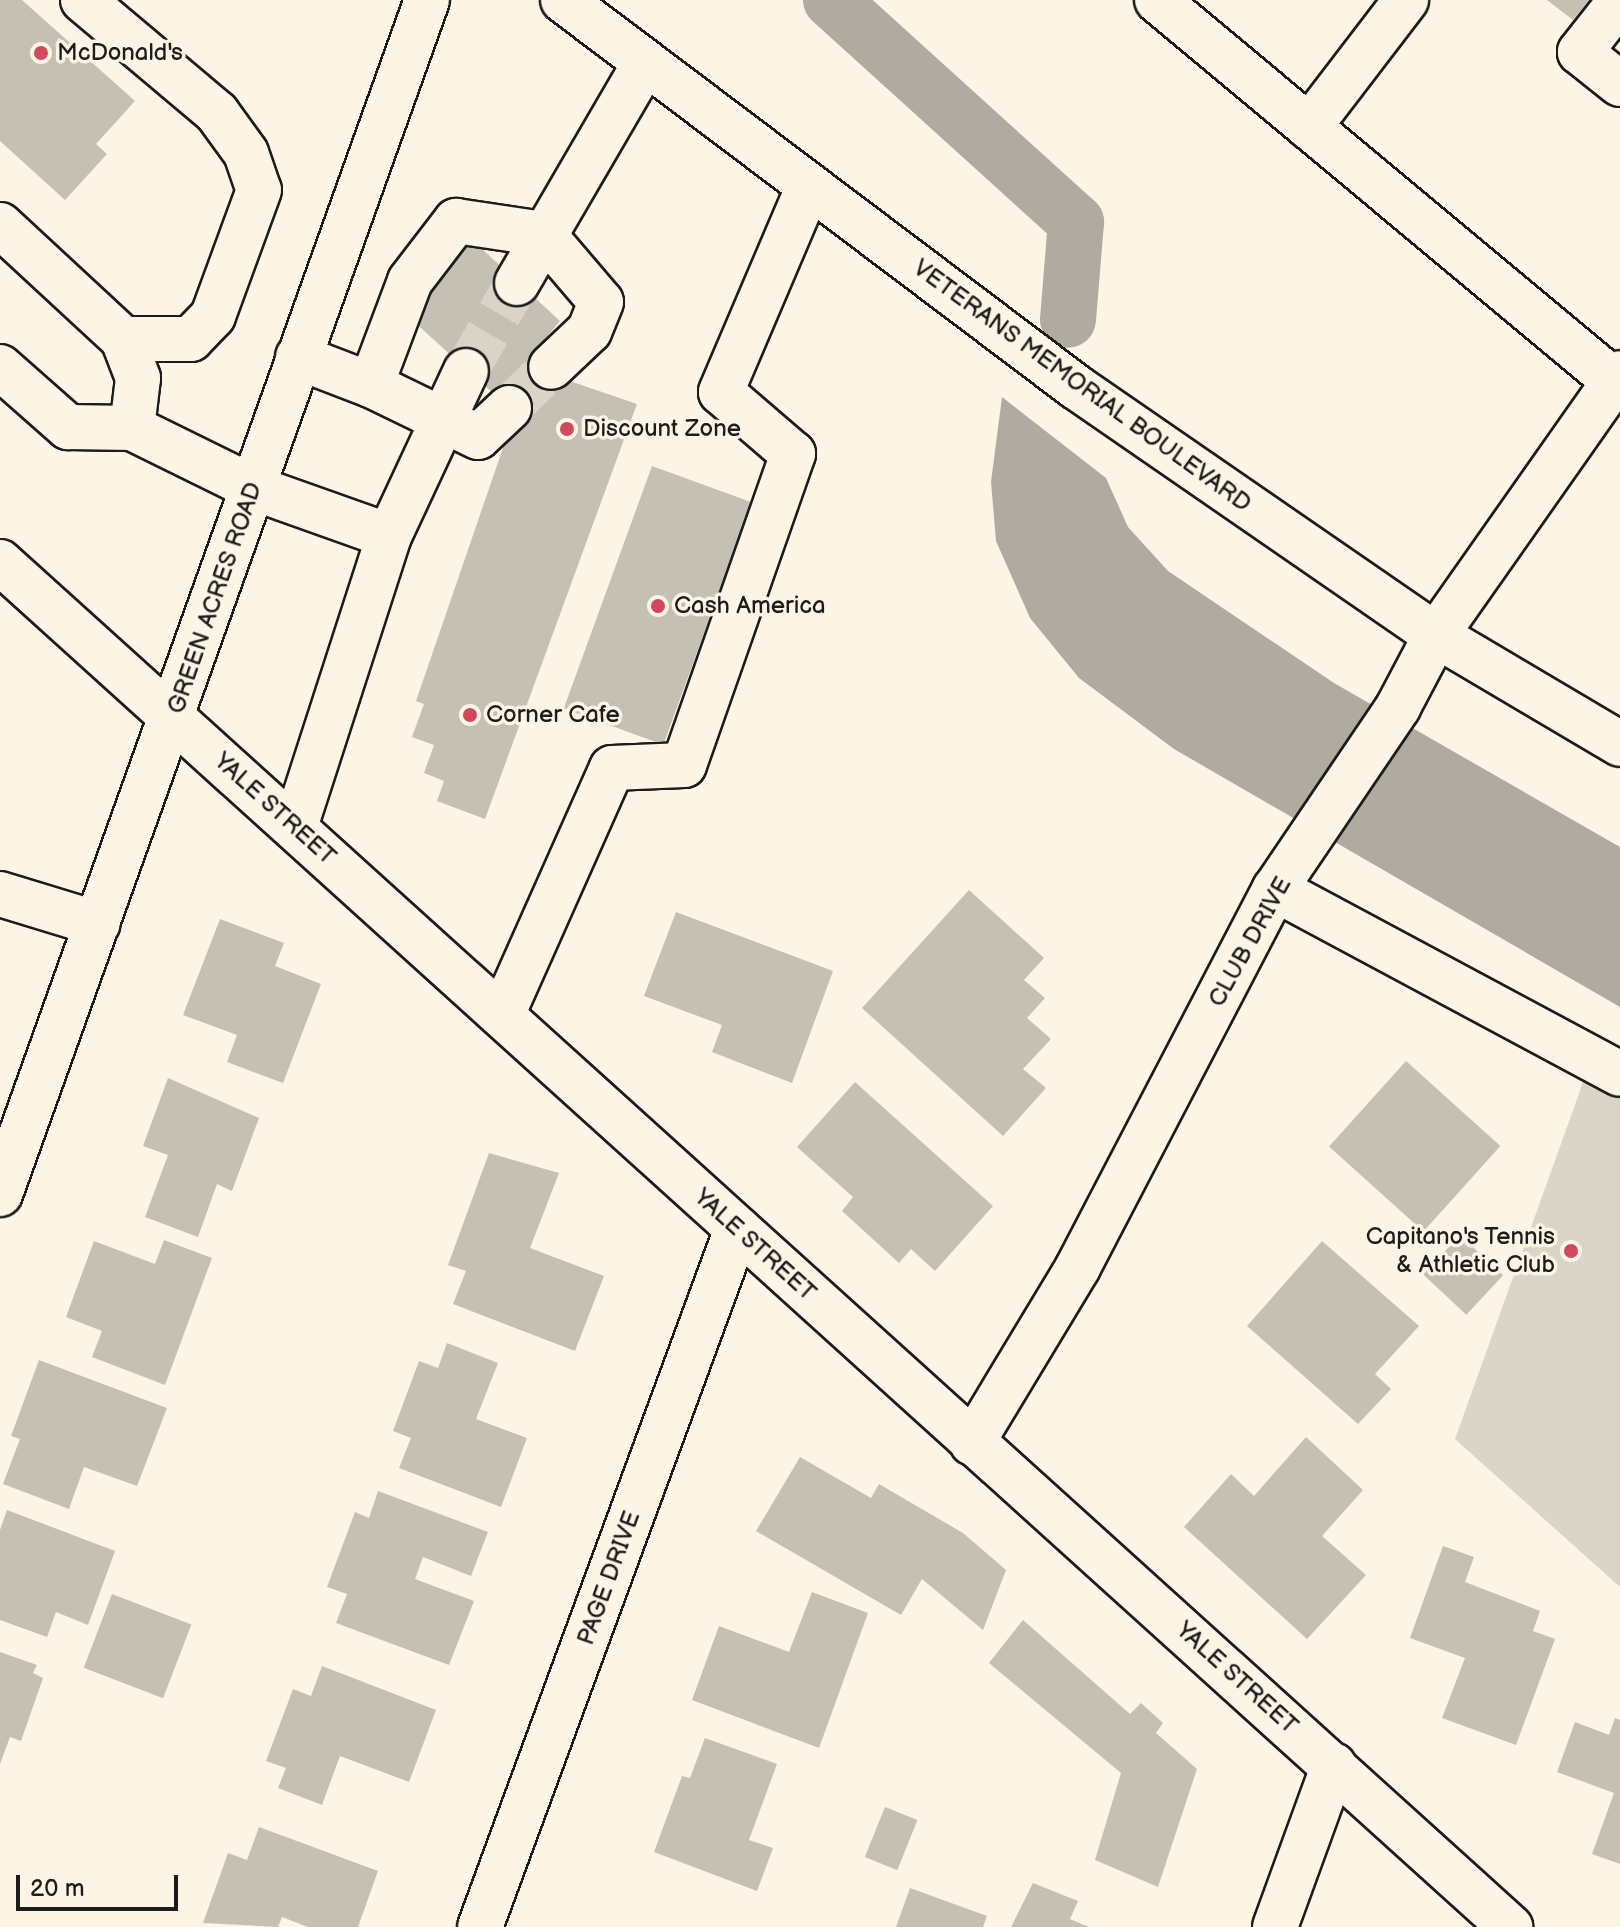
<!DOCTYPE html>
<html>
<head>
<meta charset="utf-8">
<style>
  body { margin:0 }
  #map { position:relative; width:1620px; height:1927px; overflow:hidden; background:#fcf5e5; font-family:"Balsamiq Sans",sans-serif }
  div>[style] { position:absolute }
  .green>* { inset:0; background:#dbd5c8 }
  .water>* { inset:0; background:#b0aba1 }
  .canal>* { height:56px; margin:-28px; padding:0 28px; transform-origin:28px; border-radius:28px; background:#b0aba1 }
  .building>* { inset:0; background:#c4c0b3; transform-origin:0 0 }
  .minor-tunnel>* { height:44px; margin-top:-22px; transform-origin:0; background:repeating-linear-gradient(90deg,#dad4c7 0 44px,transparent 0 66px) }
  .roads { filter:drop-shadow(2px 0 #1c1c1c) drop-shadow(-2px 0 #1c1c1c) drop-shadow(0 2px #1c1c1c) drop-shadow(0 -2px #1c1c1c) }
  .minor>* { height:44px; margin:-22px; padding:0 22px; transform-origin:22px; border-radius:22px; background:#fcf5e5 }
  .major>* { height:44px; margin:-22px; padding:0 22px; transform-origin:22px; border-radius:22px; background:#fcf5e5 }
  .dots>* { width:22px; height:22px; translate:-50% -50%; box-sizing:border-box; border:4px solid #fcf5e5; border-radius:50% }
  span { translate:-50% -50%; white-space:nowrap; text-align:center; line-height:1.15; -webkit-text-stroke:7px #fcf5e5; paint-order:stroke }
  .poi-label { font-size:24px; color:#1c1c1c }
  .left { translate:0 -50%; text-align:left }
  .right { translate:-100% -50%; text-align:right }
  .street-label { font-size:24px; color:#1c1c1c }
  .scale { position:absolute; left:16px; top:1875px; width:162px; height:36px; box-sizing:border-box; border:4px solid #1c1c1c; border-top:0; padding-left:10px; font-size:24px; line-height:28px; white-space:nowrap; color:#1c1c1c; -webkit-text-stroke:6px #fcf5e5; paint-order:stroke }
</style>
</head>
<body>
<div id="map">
  <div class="green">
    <i style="clip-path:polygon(1595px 1049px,1620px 1063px,1620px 1587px,1455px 1439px)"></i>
  </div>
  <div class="water">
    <i style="clip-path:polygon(1002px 397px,1106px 478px,1128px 527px,1168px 571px,1334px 683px,1620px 847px,1620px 1007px,1174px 749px,1079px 678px,1030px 618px,996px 541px,991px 482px)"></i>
  </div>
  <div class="canal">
    <i style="left:831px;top:0;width:331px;rotate:42.2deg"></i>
    <i style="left:1076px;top:222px;width:98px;rotate:94.7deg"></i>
  </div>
  <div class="building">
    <i style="clip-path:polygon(0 0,22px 0,135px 101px,96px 144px,107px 154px,65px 200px,0 141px)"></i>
    <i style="clip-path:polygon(1547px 0,1589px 0,1573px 20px)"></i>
    <i style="clip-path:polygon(469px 237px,560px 321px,534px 352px,564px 379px,637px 404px,485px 819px,437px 801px,444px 781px,424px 773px,434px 745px,412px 737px,424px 704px,416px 701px,515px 413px,402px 311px)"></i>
    <i style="left:652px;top:466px;width:106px;height:258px;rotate:20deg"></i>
    <i style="clip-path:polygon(969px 890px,1044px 958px,1024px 980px,1045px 998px,1027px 1018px,1051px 1039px,1023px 1069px,1046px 1088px,1003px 1136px,862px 1008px)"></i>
    <i style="clip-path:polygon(676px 912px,833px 971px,792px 1083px,712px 1052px,722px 1025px,644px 996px)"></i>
    <i style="clip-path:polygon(220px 919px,284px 943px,275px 966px,321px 984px,283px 1083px,227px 1062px,237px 1035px,183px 1015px)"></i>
    <i style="left:1406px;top:1061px;width:127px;height:115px;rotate:42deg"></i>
    <i style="clip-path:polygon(168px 1078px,259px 1118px,232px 1191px,217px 1184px,198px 1237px,145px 1217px,168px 1155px,143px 1146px)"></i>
    <i style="clip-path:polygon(855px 1082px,993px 1206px,935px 1271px,911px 1249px,899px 1263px,842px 1211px,853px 1197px,797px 1147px)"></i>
    <i style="clip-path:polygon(489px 1153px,559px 1173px,530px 1248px,604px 1276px,575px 1351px,453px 1304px,466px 1271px,448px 1265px)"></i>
    <i style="left:1460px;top:1235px;width:59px;height:54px;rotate:43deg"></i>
    <i style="clip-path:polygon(164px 1240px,212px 1258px,165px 1385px,92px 1357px,102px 1331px,66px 1317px,94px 1241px,155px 1264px)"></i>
    <i style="clip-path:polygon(1322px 1241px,1419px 1326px,1375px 1374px,1391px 1389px,1358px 1424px,1247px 1326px)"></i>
    <i style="clip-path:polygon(447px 1343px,498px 1363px,476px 1419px,527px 1438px,501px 1507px,399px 1468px,411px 1438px,393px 1431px,419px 1361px,438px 1368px)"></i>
    <i style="clip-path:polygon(39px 1360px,167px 1408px,137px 1486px,84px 1467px,69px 1509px,3px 1484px,20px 1439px,11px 1436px)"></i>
    <i style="clip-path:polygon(1306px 1437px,1363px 1490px,1322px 1536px,1366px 1575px,1307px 1639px,1184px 1527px,1231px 1474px,1254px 1496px)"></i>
    <i style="clip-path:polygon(800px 1457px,871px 1498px,879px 1484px,963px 1533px,1006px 1570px,983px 1630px,922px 1579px,901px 1615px,756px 1531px)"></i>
    <i style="clip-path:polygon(378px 1491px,488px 1532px,471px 1576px,423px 1557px,415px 1579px,474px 1601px,449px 1665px,336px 1623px,347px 1594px,327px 1587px,355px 1512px,369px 1518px)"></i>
    <i style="clip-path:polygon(7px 1510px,115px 1551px,88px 1625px,56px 1612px,47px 1637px,0 1620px,0 1530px)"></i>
    <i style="clip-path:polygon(1443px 1546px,1474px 1557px,1465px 1582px,1540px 1611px,1533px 1631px,1555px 1639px,1516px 1745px,1442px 1718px,1465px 1658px,1410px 1638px)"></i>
    <i style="clip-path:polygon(812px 1592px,868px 1613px,819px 1748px,692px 1700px,719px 1626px,789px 1652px)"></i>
    <i style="left:112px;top:1594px;width:85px;height:79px;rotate:21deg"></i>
    <i style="clip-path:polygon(1023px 1620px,1130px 1714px,1141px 1703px,1163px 1723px,1156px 1733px,1197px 1769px,1158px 1887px,1095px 1860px,1121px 1773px,989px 1663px)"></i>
    <i style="clip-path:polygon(0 1652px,37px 1665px,33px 1673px,43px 1678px,21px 1741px,10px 1737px,0 1764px)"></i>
    <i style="clip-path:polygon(322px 1666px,436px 1710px,409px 1782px,340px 1756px,322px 1805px,278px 1788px,286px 1768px,266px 1761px,293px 1689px,311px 1696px)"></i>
    <i style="clip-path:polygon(1615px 1718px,1620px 1720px,1620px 1864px,1592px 1854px,1614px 1793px,1557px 1772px,1575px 1722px,1609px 1735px)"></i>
    <i style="clip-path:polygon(705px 1738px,777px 1764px,749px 1840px,773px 1848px,757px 1891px,654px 1852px,682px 1776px,690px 1778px)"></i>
    <i style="left:885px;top:1807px;width:35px;height:54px;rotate:22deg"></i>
    <i style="clip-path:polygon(259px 1827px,378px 1871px,358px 1927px,308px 1927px,282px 1917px,278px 1927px,203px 1923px,228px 1853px,247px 1860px)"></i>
    <i style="clip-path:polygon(1033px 1883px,1078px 1901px,1070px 1919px,1089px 1927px,1011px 1927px)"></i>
    <i style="clip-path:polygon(910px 1888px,987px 1916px,983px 1927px,896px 1927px)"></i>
  </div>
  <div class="minor-tunnel">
    <i style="left:466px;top:371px;width:102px;rotate:-59.9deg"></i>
    <i style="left:509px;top:408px;width:59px;rotate:-44.3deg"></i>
  </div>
  <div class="roads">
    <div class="minor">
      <i style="left:83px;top:0;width:175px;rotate:40.1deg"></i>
      <i style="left:217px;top:113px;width:49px;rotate:54.1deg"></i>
      <i style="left:246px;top:153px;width:39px;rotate:71deg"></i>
      <i style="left:259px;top:190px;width:134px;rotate:110.1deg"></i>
      <i style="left:213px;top:316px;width:32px;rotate:134deg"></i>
      <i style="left:191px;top:339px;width:68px;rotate:180deg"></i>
      <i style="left:1620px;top:1px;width:65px;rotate:128.1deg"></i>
      <i style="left:1580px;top:52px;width:51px;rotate:38.7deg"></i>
      <i style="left:1309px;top:127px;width:160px;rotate:-52.6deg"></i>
      <i style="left:0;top:225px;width:168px;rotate:42.8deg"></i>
      <i style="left:123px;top:339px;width:42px;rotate:69deg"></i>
      <i style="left:138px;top:378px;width:50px;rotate:96.8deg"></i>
      <i style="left:517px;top:283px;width:255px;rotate:-59.8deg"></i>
      <i style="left:298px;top:357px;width:78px;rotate:21deg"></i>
      <i style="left:0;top:367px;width:91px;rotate:41.4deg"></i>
      <i style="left:68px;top:427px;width:64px;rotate:0.9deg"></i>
      <i style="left:132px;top:428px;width:136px;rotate:26.2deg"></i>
      <i style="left:254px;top:488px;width:143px;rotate:19.6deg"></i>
      <i style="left:509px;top:408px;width:42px;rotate:136.9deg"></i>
      <i style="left:478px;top:437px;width:119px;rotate:-154.1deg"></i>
      <i style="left:371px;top:385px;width:111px;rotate:-69.4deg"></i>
      <i style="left:410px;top:281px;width:76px;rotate:-52.5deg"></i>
      <i style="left:456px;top:221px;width:88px;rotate:8.5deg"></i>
      <i style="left:543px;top:234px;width:89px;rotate:49.5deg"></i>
      <i style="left:601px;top:302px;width:31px;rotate:112deg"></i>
      <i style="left:589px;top:331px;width:52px;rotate:136.5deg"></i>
      <i style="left:0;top:562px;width:2036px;rotate:42.11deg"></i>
      <i style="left:295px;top:827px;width:306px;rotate:-72.1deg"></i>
      <i style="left:389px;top:536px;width:182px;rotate:-65deg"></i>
      <i style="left:1275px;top:889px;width:391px;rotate:28.2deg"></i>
      <i style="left:0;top:894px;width:102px;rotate:17deg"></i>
      <i style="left:502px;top:1015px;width:270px;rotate:-66deg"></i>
      <i style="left:612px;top:768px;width:72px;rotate:-2.4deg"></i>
      <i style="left:684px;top:765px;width:330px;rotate:-70.7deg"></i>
      <i style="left:793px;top:454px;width:95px;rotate:-139.3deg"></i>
      <i style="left:721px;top:392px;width:224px;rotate:-66.9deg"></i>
      <i style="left:0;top:1194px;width:1268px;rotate:-70.32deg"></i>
      <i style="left:972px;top:1443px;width:205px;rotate:-58.9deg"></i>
      <i style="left:1078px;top:1267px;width:426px;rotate:-62.5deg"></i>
      <i style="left:1275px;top:889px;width:220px;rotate:-55.9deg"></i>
      <i style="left:1398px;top:707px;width:81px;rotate:-62.2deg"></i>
      <i style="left:1436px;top:635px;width:320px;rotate:-54.9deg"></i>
      <i style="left:480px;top:1927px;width:744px;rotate:-69.79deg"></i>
      <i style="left:1275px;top:1927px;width:172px;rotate:-70deg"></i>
    </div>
    <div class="major">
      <i style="left:563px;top:0;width:643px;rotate:37.03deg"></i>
      <i style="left:1076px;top:387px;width:437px;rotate:34.6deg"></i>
      <i style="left:1436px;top:635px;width:214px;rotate:30.6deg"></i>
      <i style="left:1157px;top:0;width:603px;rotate:39.82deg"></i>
    </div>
  </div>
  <div class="dots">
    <i style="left:41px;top:53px;background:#d1495b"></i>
    <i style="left:567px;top:429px;background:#d1495b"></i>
    <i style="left:658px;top:606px;background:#d1495b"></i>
    <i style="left:470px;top:715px;background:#d1495b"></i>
    <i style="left:1571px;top:1251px;background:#d1495b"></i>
  </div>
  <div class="poi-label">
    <span class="left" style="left:57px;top:53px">McDonald's</span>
    <span class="left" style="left:583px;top:429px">Discount Zone</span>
    <span class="left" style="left:674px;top:606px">Cash America</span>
    <span class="left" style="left:486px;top:715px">Corner Cafe</span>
    <span class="right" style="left:1555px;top:1251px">Capitano's Tennis<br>&amp; Athletic Club</span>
  </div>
  <div class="street-label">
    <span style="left:1082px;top:386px;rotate:36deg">VETERANS MEMORIAL BOULEVARD</span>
    <span style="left:215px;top:598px;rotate:-71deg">GREEN ACRES ROAD</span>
    <span style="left:275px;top:809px;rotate:42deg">YALE STREET</span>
    <span style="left:1250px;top:942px;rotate:-61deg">CLUB DRIVE</span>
    <span style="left:755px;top:1245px;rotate:42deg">YALE STREET</span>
    <span style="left:609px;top:1578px;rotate:-70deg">PAGE DRIVE</span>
    <span style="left:1237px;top:1678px;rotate:42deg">YALE STREET</span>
  </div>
  <div class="scale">20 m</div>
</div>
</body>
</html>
